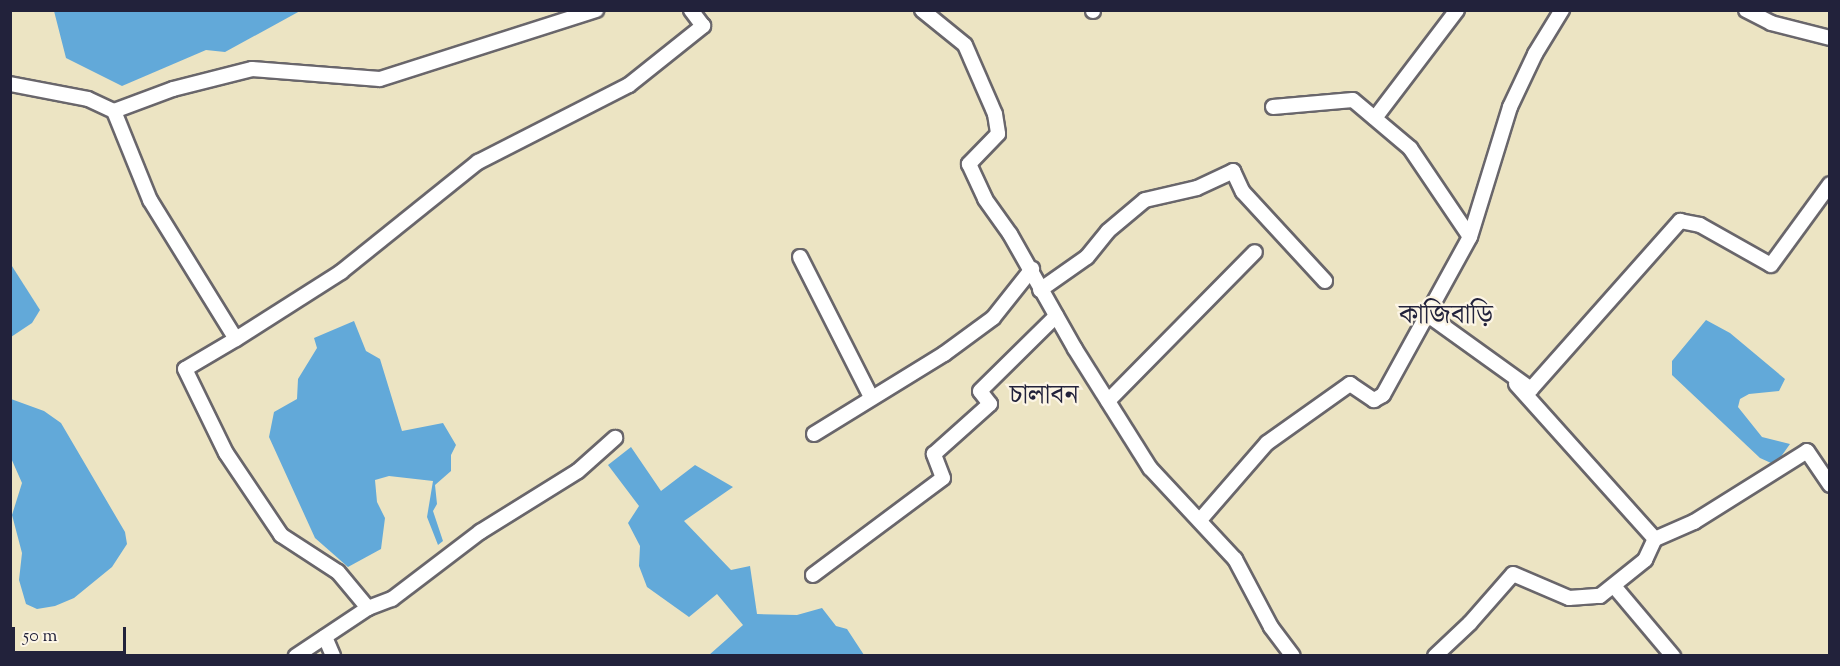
<!DOCTYPE html>
<html>
<head>
<meta charset="utf-8">
<style>
  body { margin:0 }
  #map { position:relative; width:1840px; height:666px; overflow:hidden; background:#ece4c3; font-family:"Sorts Mill Goudy","Noto Serif Bengali",serif }
  div>[style] { position:absolute }
  .water>* { inset:0; background:#62a9d9 }
  .roads { filter:drop-shadow(2px 0 #69666b) drop-shadow(-2px 0 #69666b) drop-shadow(0 2px #69666b) drop-shadow(0 -2px #69666b) }
  .minor>* { height:14px; margin:-7px; padding:0 7px; transform-origin:7px; border-radius:7px; background:#fff }
  span { translate:-50% -50%; white-space:nowrap; text-align:center; line-height:1.15; -webkit-text-stroke:4.5px #fcf5e5; paint-order:stroke }
  .quarter-label { font-size:27px; color:#22223b }
  .frame { position:absolute; inset:0; border:12px solid #22223b; pointer-events:none }
  .scale { position:absolute; left:12px; top:627px; width:114px; height:27px; box-sizing:border-box; border:3px solid #22223b; border-top:0; padding-left:8px; font-size:18px; line-height:21px; white-space:nowrap; color:#22223b; -webkit-text-stroke:4px #fcf5e5; paint-order:stroke }
</style>
</head>
<body>
<div id="map">
  <div class="water">
    <i style="clip-path:polygon(54px 11px,54px 10px,300px 11px,225px 52px,206px 50px,122px 86px,66px 58px)"></i>
    <i style="clip-path:polygon(10px 263px,40px 310px,32px 323px,11px 337px)"></i>
    <i style="clip-path:polygon(1706px 320px,1730px 333px,1785px 379px,1779px 391px,1749px 394px,1740px 399px,1738px 407px,1762px 437px,1790px 444px,1780px 458px,1771px 463px,1760px 458px,1672px 375px,1672px 361px)"></i>
    <i style="clip-path:polygon(354px 321px,366px 351px,380px 359px,402px 431px,443px 423px,456px 445px,451px 455px,451px 471px,435px 485px,437px 504px,433px 511px,443px 541px,438px 545px,427px 517px,433px 481px,389px 476px,375px 480px,377px 502px,385px 518px,381px 549px,348px 567px,315px 538px,269px 437px,274px 412px,297px 399px,298px 379px,317px 348px,314px 338px)"></i>
    <i style="clip-path:polygon(11px 399px,44px 411px,61px 423px,125px 532px,127px 544px,112px 567px,74px 598px,55px 606px,37px 609px,26px 604px,19px 580px,22px 553px,12px 515px,22px 483px,11px 458px)"></i>
    <i style="clip-path:polygon(631px 447px,661px 491px,695px 465px,733px 487px,684px 521px,731px 570px,750px 566px,757px 614px,797px 615px,822px 608px,836px 626px,847px 629px,864px 655px,709px 655px,743px 625px,717px 594px,689px 617px,647px 587px,639px 566px,640px 546px,628px 523px,639px 506px,608px 465px)"></i>
  </div>
  <div class="roads">
    <div class="minor">
      <i style="left:922px;top:10px;width:55px;rotate:39.1deg"></i>
      <i style="left:965px;top:45px;width:75px;rotate:66.5deg"></i>
      <i style="left:995px;top:114px;width:20px;rotate:81deg"></i>
      <i style="left:998px;top:134px;width:42px;rotate:134deg"></i>
      <i style="left:969px;top:164px;width:38px;rotate:65deg"></i>
      <i style="left:985px;top:199px;width:43px;rotate:54.5deg"></i>
      <i style="left:1010px;top:234px;width:132px;rotate:60.5deg"></i>
      <i style="left:1075px;top:349px;width:141px;rotate:57.8deg"></i>
      <i style="left:1150px;top:468px;width:125px;rotate:47deg"></i>
      <i style="left:1235px;top:559px;width:77px;rotate:62.1deg"></i>
      <i style="left:1271px;top:627px;width:36px;rotate:53deg"></i>
      <i style="left:1093px;top:10px;width:1px;rotate:90deg"></i>
      <i style="left:1746px;top:10px;width:28px;rotate:27deg"></i>
      <i style="left:1771px;top:23px;width:61px;rotate:14.3deg"></i>
      <i style="left:10px;top:84px;width:79px;rotate:10.9deg"></i>
      <i style="left:88px;top:99px;width:29px;rotate:25deg"></i>
      <i style="left:114px;top:111px;width:63px;rotate:-20.4deg"></i>
      <i style="left:173px;top:89px;width:81px;rotate:-14.2deg"></i>
      <i style="left:252px;top:69px;width:128px;rotate:4.5deg"></i>
      <i style="left:380px;top:79px;width:227px;rotate:-17.7deg"></i>
      <i style="left:1273px;top:107px;width:80px;rotate:-5deg"></i>
      <i style="left:1353px;top:100px;width:75px;rotate:40.1deg"></i>
      <i style="left:1410px;top:148px;width:107px;rotate:56deg"></i>
      <i style="left:114px;top:111px;width:96px;rotate:68deg"></i>
      <i style="left:150px;top:200px;width:163px;rotate:58.3deg"></i>
      <i style="left:236px;top:339px;width:59px;rotate:149.5deg"></i>
      <i style="left:185px;top:369px;width:93px;rotate:64deg"></i>
      <i style="left:226px;top:453px;width:99px;rotate:56.1deg"></i>
      <i style="left:281px;top:535px;width:68px;rotate:33deg"></i>
      <i style="left:338px;top:572px;width:47px;rotate:50.2deg"></i>
      <i style="left:368px;top:608px;width:87px;rotate:146.3deg"></i>
      <i style="left:1375px;top:118px;width:136px;rotate:-52.8deg"></i>
      <i style="left:800px;top:257px;width:157px;rotate:63.1deg"></i>
      <i style="left:1040px;top:290px;width:57px;rotate:-35.1deg"></i>
      <i style="left:1087px;top:257px;width:33px;rotate:-51deg"></i>
      <i style="left:1108px;top:231px;width:48px;rotate:-40deg"></i>
      <i style="left:1145px;top:200px;width:53px;rotate:-13deg"></i>
      <i style="left:1197px;top:188px;width:40px;rotate:-25deg"></i>
      <i style="left:1233px;top:171px;width:23px;rotate:65deg"></i>
      <i style="left:1243px;top:192px;width:121px;rotate:47.3deg"></i>
      <i style="left:1428px;top:315px;width:127px;rotate:35.7deg"></i>
      <i style="left:1531px;top:389px;width:225px;rotate:-48.4deg"></i>
      <i style="left:1680px;top:221px;width:20px;rotate:11deg"></i>
      <i style="left:1700px;top:225px;width:81px;rotate:29.4deg"></i>
      <i style="left:1771px;top:265px;width:100px;rotate:-53.9deg"></i>
      <i style="left:236px;top:339px;width:125px;rotate:-32.5deg"></i>
      <i style="left:341px;top:272px;width:176px;rotate:-38.8deg"></i>
      <i style="left:478px;top:162px;width:169px;rotate:-27deg"></i>
      <i style="left:629px;top:85px;width:95px;rotate:-38.6deg"></i>
      <i style="left:703px;top:26px;width:20px;rotate:-127deg"></i>
      <i style="left:1516px;top:384px;width:208px;rotate:48.1deg"></i>
      <i style="left:1108px;top:401px;width:209px;rotate:-45.4deg"></i>
      <i style="left:814px;top:434px;width:153px;rotate:-31.6deg"></i>
      <i style="left:944px;top:354px;width:61px;rotate:-36.3deg"></i>
      <i style="left:993px;top:318px;width:63px;rotate:-51.5deg"></i>
      <i style="left:1200px;top:520px;width:102px;rotate:-49deg"></i>
      <i style="left:1267px;top:443px;width:102px;rotate:-35.4deg"></i>
      <i style="left:1350px;top:384px;width:29px;rotate:34deg"></i>
      <i style="left:1374px;top:400px;width:10px;rotate:-29deg"></i>
      <i style="left:1383px;top:395px;width:180px;rotate:-61.2deg"></i>
      <i style="left:1470px;top:237px;width:136px;rotate:-72.9deg"></i>
      <i style="left:1510px;top:107px;width:59px;rotate:-64.7deg"></i>
      <i style="left:1535px;top:54px;width:52px;rotate:-58.5deg"></i>
      <i style="left:1655px;top:539px;width:43px;rotate:-23.6deg"></i>
      <i style="left:1694px;top:522px;width:133px;rotate:-32.1deg"></i>
      <i style="left:1807px;top:451px;width:41px;rotate:55.9deg"></i>
      <i style="left:813px;top:575px;width:162px;rotate:-36.7deg"></i>
      <i style="left:943px;top:478px;width:26px;rotate:-111deg"></i>
      <i style="left:934px;top:454px;width:75px;rotate:-41.8deg"></i>
      <i style="left:990px;top:404px;width:16px;rotate:-128deg"></i>
      <i style="left:980px;top:391px;width:107px;rotate:-44.6deg"></i>
      <i style="left:1614px;top:586px;width:92px;rotate:49.9deg"></i>
      <i style="left:368px;top:608px;width:26px;rotate:-21deg"></i>
      <i style="left:392px;top:599px;width:111px;rotate:-37.3deg"></i>
      <i style="left:480px;top:532px;width:115px;rotate:-31.9deg"></i>
      <i style="left:578px;top:471px;width:50px;rotate:-41.7deg"></i>
      <i style="left:325px;top:637px;width:21px;rotate:67deg"></i>
      <i style="left:1435px;top:656px;width:48px;rotate:-43.3deg"></i>
      <i style="left:1470px;top:623px;width:65px;rotate:-48.7deg"></i>
      <i style="left:1513px;top:574px;width:61px;rotate:23.2deg"></i>
      <i style="left:1569px;top:598px;width:31px;rotate:-4deg"></i>
      <i style="left:1600px;top:596px;width:58px;rotate:-38.7deg"></i>
      <i style="left:1645px;top:560px;width:23px;rotate:-65deg"></i>
    </div>
  </div>
  <div class="quarter-label">
    <span style="left:1446px;top:317px">কাজিবাড়ি</span>
    <span style="left:1044px;top:397px">চালাবন</span>
  </div>
  <div class="frame"></div>
  <div class="scale">50 m</div>
</div>
</body>
</html>
